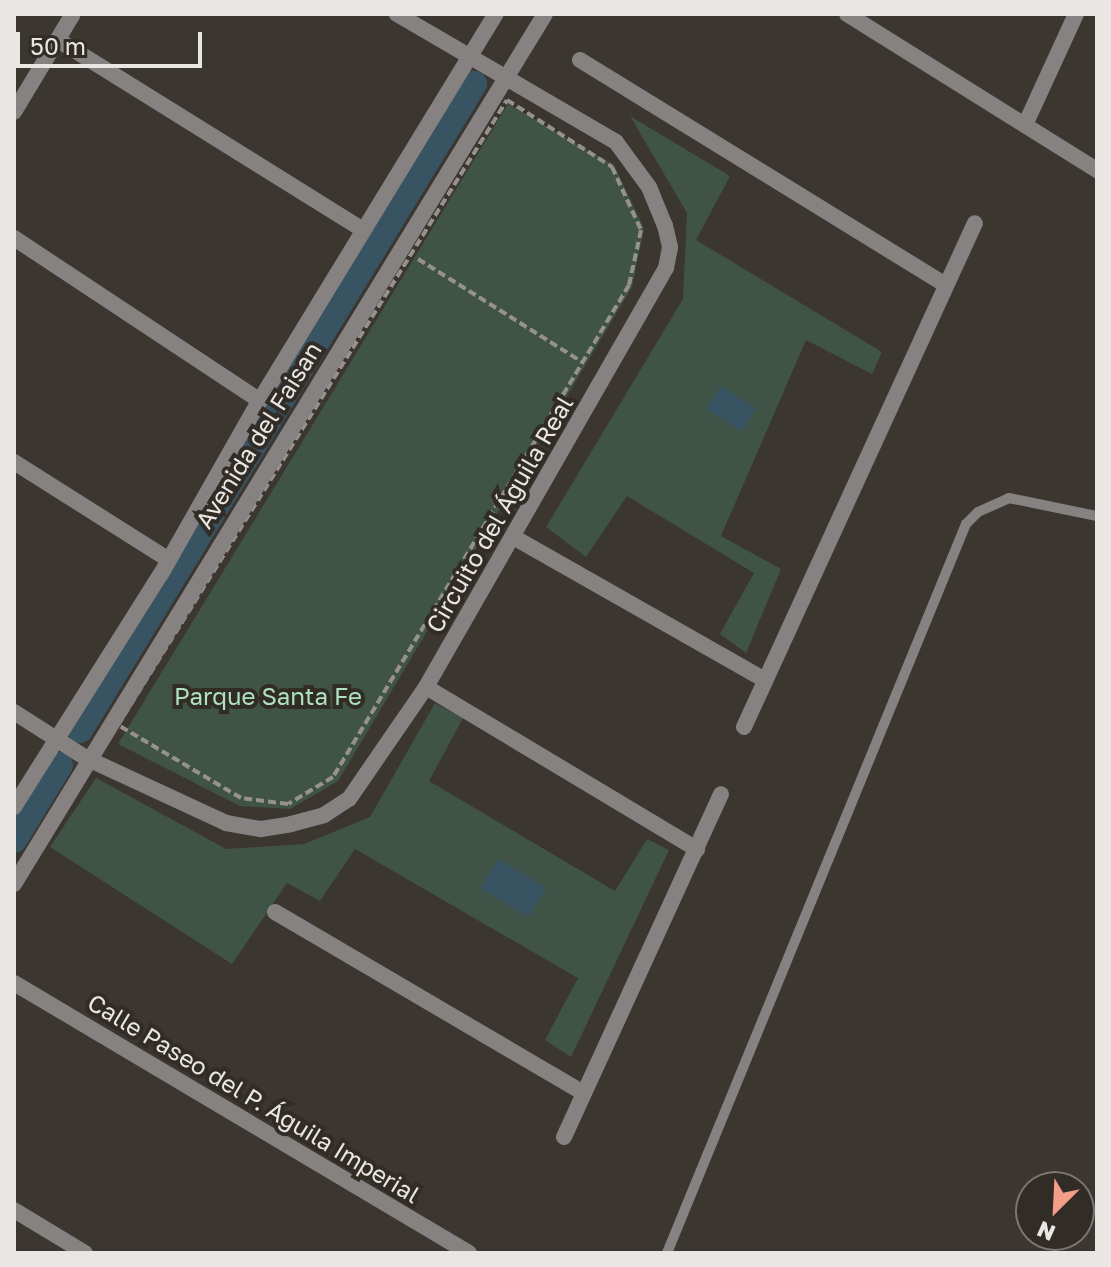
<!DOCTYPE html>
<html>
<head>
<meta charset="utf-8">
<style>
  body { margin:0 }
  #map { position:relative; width:1111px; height:1267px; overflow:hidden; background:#3c3630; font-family:"Golos Text",sans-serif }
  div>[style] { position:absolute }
  .green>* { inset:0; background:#405347 }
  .water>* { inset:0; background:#385362; transform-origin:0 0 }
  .canal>* { height:26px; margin:-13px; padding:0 13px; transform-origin:13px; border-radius:13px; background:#385362 }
  .path>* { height:4px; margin-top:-2px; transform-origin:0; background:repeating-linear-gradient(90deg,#96918d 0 8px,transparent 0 12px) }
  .lane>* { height:10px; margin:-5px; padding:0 5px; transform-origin:5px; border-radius:5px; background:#868281 }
  .street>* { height:16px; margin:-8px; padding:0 8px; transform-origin:8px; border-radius:8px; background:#868281 }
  span { translate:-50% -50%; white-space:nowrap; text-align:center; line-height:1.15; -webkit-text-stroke:8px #322c26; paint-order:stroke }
  .street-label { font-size:24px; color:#eae6e3 }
  .park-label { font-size:24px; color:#ade1c0 }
  .frame { position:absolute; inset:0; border:16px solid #eae6e3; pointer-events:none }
  .north { position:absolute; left:1015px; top:1171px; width:80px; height:80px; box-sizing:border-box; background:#322c26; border:2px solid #7c7672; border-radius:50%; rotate:204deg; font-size:22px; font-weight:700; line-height:32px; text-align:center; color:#eae6e3 }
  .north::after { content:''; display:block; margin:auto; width:28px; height:36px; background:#f49e89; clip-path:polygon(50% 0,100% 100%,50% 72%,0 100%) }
  .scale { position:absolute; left:16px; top:32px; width:186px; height:36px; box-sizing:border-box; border:4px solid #eae6e3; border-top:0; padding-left:10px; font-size:24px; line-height:28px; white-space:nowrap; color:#eae6e3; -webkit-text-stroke:6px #322c26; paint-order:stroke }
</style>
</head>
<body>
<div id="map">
  <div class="green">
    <i style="clip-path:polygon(508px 104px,614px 165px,644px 228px,632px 287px,338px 781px,290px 809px,240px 806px,118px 744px)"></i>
    <i style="clip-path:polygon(630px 116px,730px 176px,696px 240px,882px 352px,872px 374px,806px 340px,721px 536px,781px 569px,746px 653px,720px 634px,754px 573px,627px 496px,586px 557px,546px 527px,683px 299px,687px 213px)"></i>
    <i style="clip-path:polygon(435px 703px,463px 718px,429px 781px,615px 891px,647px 839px,669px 850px,571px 1057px,545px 1040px,578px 978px,355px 849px,320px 901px,287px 883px,232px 964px,50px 847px,96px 778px,226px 849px,304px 844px,370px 817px)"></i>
  </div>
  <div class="water">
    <i style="left:721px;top:386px;width:42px;height:27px;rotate:33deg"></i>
    <i style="left:498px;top:859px;width:56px;height:34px;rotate:31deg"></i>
  </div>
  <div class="canal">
    <i style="left:80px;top:730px;width:757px;rotate:-58.62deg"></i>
    <i style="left:14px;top:840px;width:88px;rotate:-58.5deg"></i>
  </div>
  <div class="path">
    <i style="left:507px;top:100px;width:125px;rotate:32.5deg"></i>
    <i style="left:612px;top:167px;width:69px;rotate:65.3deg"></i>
    <i style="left:641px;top:230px;width:56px;rotate:102.3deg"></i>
    <i style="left:629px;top:285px;width:574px;rotate:121.03deg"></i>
    <i style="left:333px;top:777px;width:52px;rotate:149deg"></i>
    <i style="left:288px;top:804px;width:47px;rotate:-172.7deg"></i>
    <i style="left:241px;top:798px;width:143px;rotate:-149.3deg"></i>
    <i style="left:118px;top:725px;width:736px;rotate:-58.1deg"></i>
    <i style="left:418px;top:259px;width:194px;rotate:32.1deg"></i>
  </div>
  <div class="lane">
    <i style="left:667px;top:1253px;width:788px;rotate:-67.7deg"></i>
    <i style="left:966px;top:524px;width:17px;rotate:-45deg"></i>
    <i style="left:978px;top:512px;width:34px;rotate:-24deg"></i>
    <i style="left:1009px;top:498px;width:90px;rotate:11.6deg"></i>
  </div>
  <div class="street">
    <i style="left:847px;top:14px;width:295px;rotate:32deg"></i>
    <i style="left:58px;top:40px;width:359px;rotate:31.9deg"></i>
    <i style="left:580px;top:60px;width:427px;rotate:31.6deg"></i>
    <i style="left:14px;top:112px;width:114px;rotate:-59deg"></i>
    <i style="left:1025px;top:125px;width:122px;rotate:-65.3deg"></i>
    <i style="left:14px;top:238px;width:295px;rotate:33.5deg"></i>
    <i style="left:14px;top:462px;width:183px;rotate:32.3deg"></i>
    <i style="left:515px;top:538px;width:288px;rotate:29.6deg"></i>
    <i style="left:426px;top:687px;width:316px;rotate:30.9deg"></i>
    <i style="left:14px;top:712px;width:85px;rotate:32.6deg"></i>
    <i style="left:86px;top:758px;width:154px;rotate:24.9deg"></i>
    <i style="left:226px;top:823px;width:36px;rotate:10deg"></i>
    <i style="left:261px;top:829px;width:30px;rotate:-9deg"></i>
    <i style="left:291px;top:824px;width:34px;rotate:-15deg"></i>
    <i style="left:324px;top:815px;width:30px;rotate:-33deg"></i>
    <i style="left:349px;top:799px;width:136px;rotate:-55.5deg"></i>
    <i style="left:426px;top:687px;width:483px;rotate:-60.2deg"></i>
    <i style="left:666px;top:268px;width:21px;rotate:-79deg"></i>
    <i style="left:670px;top:247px;width:22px;rotate:-103deg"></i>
    <i style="left:665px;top:226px;width:42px;rotate:-112.3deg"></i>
    <i style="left:649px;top:187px;width:56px;rotate:-126.3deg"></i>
    <i style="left:616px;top:142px;width:254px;rotate:-149.7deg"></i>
    <i style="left:744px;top:727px;width:554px;rotate:-65.38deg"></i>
    <i style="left:14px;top:807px;width:275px;rotate:-57.8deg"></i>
    <i style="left:161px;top:574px;width:194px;rotate:-60.4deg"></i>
    <i style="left:257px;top:405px;width:458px;rotate:-58.6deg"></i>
    <i style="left:14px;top:884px;width:1019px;rotate:-58.6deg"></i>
    <i style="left:275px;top:912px;width:358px;rotate:30.4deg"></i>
    <i style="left:14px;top:983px;width:529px;rotate:30.69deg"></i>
    <i style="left:564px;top:1137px;width:377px;rotate:-65.4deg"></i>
    <i style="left:14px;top:1210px;width:83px;rotate:31.2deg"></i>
  </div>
  <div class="street-label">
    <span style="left:258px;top:435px;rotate:-58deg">Avenida del Faisan</span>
    <span style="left:499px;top:514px;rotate:-60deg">Circuito del Águila Real</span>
    <span style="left:254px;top:1098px;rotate:31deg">Calle Paseo del P. Águila Imperial</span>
  </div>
  <div class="park-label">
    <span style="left:268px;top:696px">Parque Santa Fe</span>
  </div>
  <div class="frame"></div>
  <div class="north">N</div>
  <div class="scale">50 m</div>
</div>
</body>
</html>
